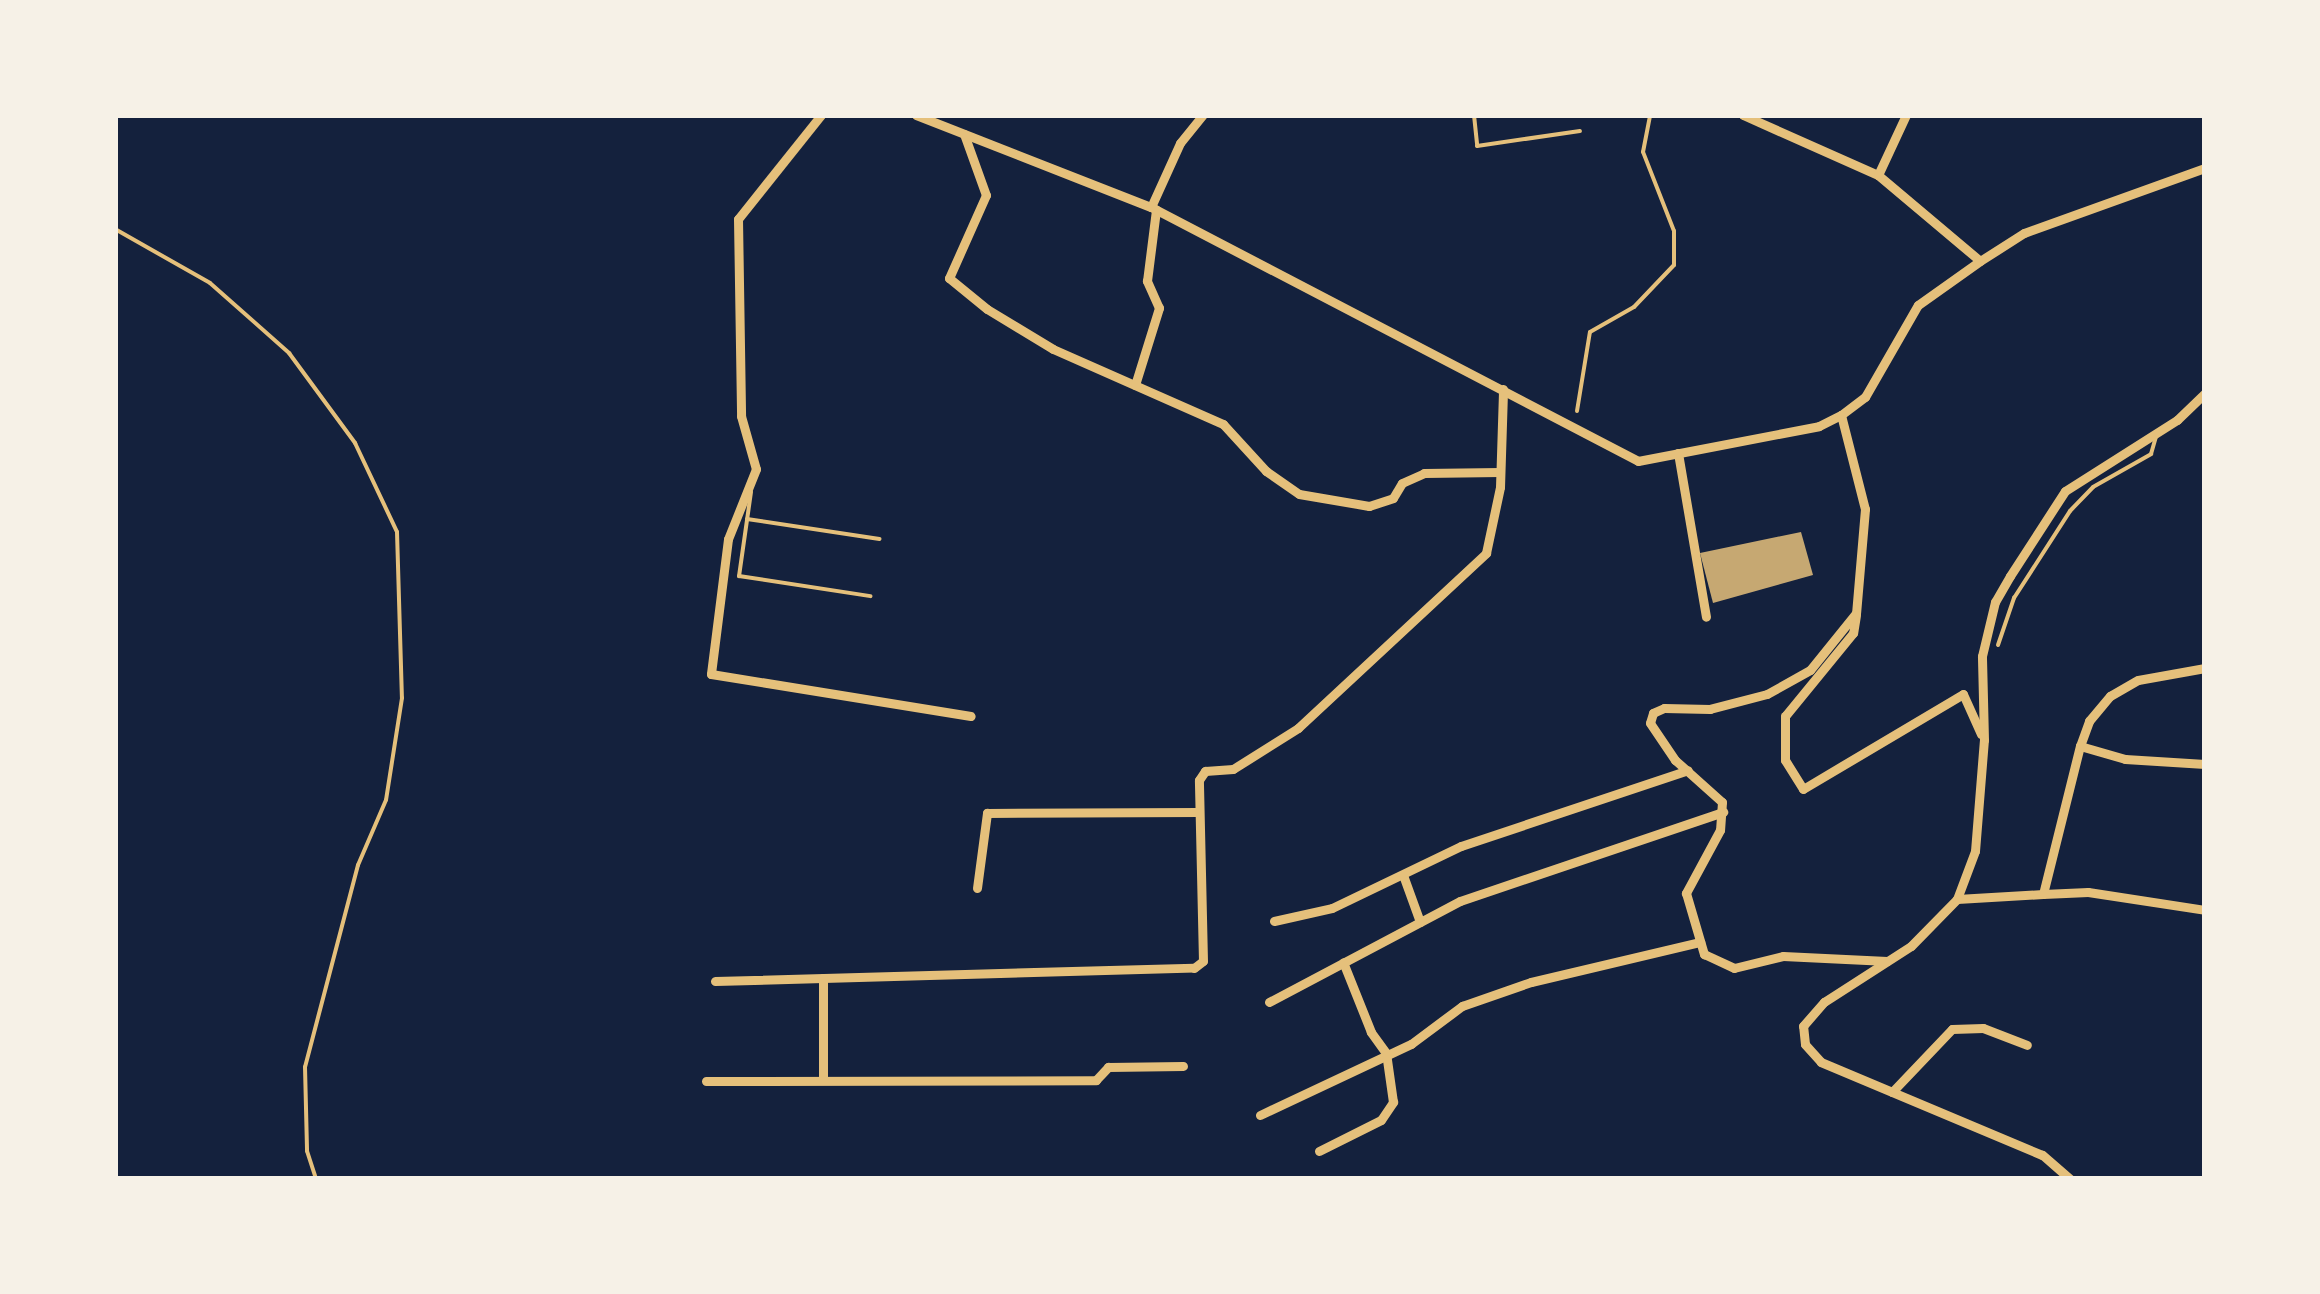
<!DOCTYPE html>
<html>
<head>
<meta charset="utf-8">
<style>
  body { margin:0 }
  #map { position:relative; width:2320px; height:1294px; overflow:hidden; background:#14213d; font-family:"Nunito Sans",sans-serif }
  div>[style] { position:absolute }
  .building>* { inset:0; background:#c6a872 }
  .path>* { height:4px; margin:-2px; padding:0 2px; transform-origin:2px; border-radius:2px; background:#e5c07b }
  .service>* { height:4px; margin:-2px; padding:0 2px; transform-origin:2px; border-radius:2px; background:#e5c07b }
  .minor>* { height:9px; margin:-4.5px; padding:0 4.5px; transform-origin:4.5px; border-radius:4.5px; background:#e5c07b }
  span { translate:-50% -50%; white-space:nowrap; text-align:center; line-height:1.15; -webkit-text-stroke:8px #f6f1e7; paint-order:stroke }
  .frame { position:absolute; inset:0; border:118px solid #f6f1e7; pointer-events:none }
</style>
</head>
<body>
<div id="map">
  <div class="building">
    <i style="clip-path:polygon(1801px 532px,1813px 575px,1713px 603px,1700px 553px)"></i>
  </div>
  <div class="path">
    <i style="left:1577px;top:411px;width:80px;rotate:-80.7deg"></i>
    <i style="left:1590px;top:332px;width:51px;rotate:-29.6deg"></i>
    <i style="left:1634px;top:307px;width:58px;rotate:-46.4deg"></i>
    <i style="left:1674px;top:265px;width:34px;rotate:-90deg"></i>
    <i style="left:1674px;top:231px;width:85px;rotate:-111.4deg"></i>
    <i style="left:1643px;top:152px;width:38px;rotate:-79deg"></i>
  </div>
  <div class="service">
    <i style="left:1474px;top:115px;width:31px;rotate:84deg"></i>
    <i style="left:1477px;top:146px;width:104px;rotate:-8.3deg"></i>
    <i style="left:115px;top:229px;width:109px;rotate:29.6deg"></i>
    <i style="left:210px;top:283px;width:106px;rotate:41.5deg"></i>
    <i style="left:289px;top:353px;width:112px;rotate:53.7deg"></i>
    <i style="left:355px;top:443px;width:98px;rotate:64.7deg"></i>
    <i style="left:397px;top:532px;width:166px;rotate:88.3deg"></i>
    <i style="left:402px;top:698px;width:103px;rotate:98.9deg"></i>
    <i style="left:386px;top:800px;width:71px;rotate:113.3deg"></i>
    <i style="left:358px;top:865px;width:209px;rotate:104.7deg"></i>
    <i style="left:305px;top:1067px;width:84px;rotate:88.6deg"></i>
    <i style="left:307px;top:1151px;width:29px;rotate:72deg"></i>
    <i style="left:751px;top:492px;width:85px;rotate:98.1deg"></i>
    <i style="left:739px;top:576px;width:133px;rotate:8.7deg"></i>
    <i style="left:747px;top:519px;width:134px;rotate:8.6deg"></i>
    <i style="left:1998px;top:645px;width:50px;rotate:-71.2deg"></i>
    <i style="left:2014px;top:598px;width:103px;rotate:-57.2deg"></i>
    <i style="left:2070px;top:511px;width:33px;rotate:-46deg"></i>
    <i style="left:2093px;top:487px;width:67px;rotate:-29.6deg"></i>
    <i style="left:2151px;top:454px;width:19px;rotate:-74deg"></i>
  </div>
  <div class="minor">
    <i style="left:821px;top:115px;width:133px;rotate:128.6deg"></i>
    <i style="left:738px;top:219px;width:197px;rotate:89.1deg"></i>
    <i style="left:741px;top:416px;width:55px;rotate:74.2deg"></i>
    <i style="left:756px;top:469px;width:75px;rotate:111.8deg"></i>
    <i style="left:728px;top:539px;width:136px;rotate:97.2deg"></i>
    <i style="left:711px;top:674px;width:263px;rotate:9.2deg"></i>
    <i style="left:916px;top:115px;width:252px;rotate:21.4deg"></i>
    <i style="left:1151px;top:207px;width:549px;rotate:27.54deg"></i>
    <i style="left:1638px;top:461px;width:184px;rotate:-10.9deg"></i>
    <i style="left:1819px;top:426px;width:25px;rotate:-27deg"></i>
    <i style="left:1841px;top:415px;width:30px;rotate:-37deg"></i>
    <i style="left:1865px;top:397px;width:106px;rotate:-60.1deg"></i>
    <i style="left:1918px;top:305px;width:76px;rotate:-35.4deg"></i>
    <i style="left:1980px;top:261px;width:52px;rotate:-32.5deg"></i>
    <i style="left:2024px;top:233px;width:192px;rotate:-19.8deg"></i>
    <i style="left:1743px;top:115px;width:148px;rotate:24deg"></i>
    <i style="left:1878px;top:175px;width:133px;rotate:40.1deg"></i>
    <i style="left:964px;top:134px;width:65px;rotate:70.2deg"></i>
    <i style="left:986px;top:195px;width:91px;rotate:114deg"></i>
    <i style="left:949px;top:278px;width:49px;rotate:39.2deg"></i>
    <i style="left:987px;top:309px;width:77px;rotate:31.2deg"></i>
    <i style="left:1053px;top:349px;width:186px;rotate:23.8deg"></i>
    <i style="left:1223px;top:424px;width:64px;rotate:47.5deg"></i>
    <i style="left:1266px;top:471px;width:40px;rotate:34.9deg"></i>
    <i style="left:1299px;top:494px;width:71px;rotate:9.7deg"></i>
    <i style="left:1369px;top:506px;width:25px;rotate:-18deg"></i>
    <i style="left:1393px;top:498px;width:17px;rotate:-59deg"></i>
    <i style="left:1402px;top:483px;width:24px;rotate:-24deg"></i>
    <i style="left:1424px;top:473px;width:76px;rotate:-0.8deg"></i>
    <i style="left:1878px;top:175px;width:66px;rotate:-65deg"></i>
    <i style="left:1151px;top:207px;width:70px;rotate:-65.6deg"></i>
    <i style="left:1180px;top:143px;width:36px;rotate:-51deg"></i>
    <i style="left:1135px;top:385px;width:81px;rotate:-72.7deg"></i>
    <i style="left:1159px;top:308px;width:30px;rotate:-114deg"></i>
    <i style="left:1147px;top:281px;width:72px;rotate:-82.8deg"></i>
    <i style="left:1841px;top:415px;width:97px;rotate:75.7deg"></i>
    <i style="left:1865px;top:509px;width:104px;rotate:94.9deg"></i>
    <i style="left:1856px;top:613px;width:73px;rotate:128.9deg"></i>
    <i style="left:1810px;top:670px;width:49px;rotate:150.8deg"></i>
    <i style="left:1767px;top:694px;width:59px;rotate:165.3deg"></i>
    <i style="left:1710px;top:709px;width:46px;rotate:-178.8deg"></i>
    <i style="left:1664px;top:708px;width:12px;rotate:156deg"></i>
    <i style="left:1653px;top:713px;width:10px;rotate:107deg"></i>
    <i style="left:1650px;top:723px;width:45px;rotate:56deg"></i>
    <i style="left:1675px;top:760px;width:63px;rotate:41.8deg"></i>
    <i style="left:1722px;top:802px;width:28px;rotate:94deg"></i>
    <i style="left:1720px;top:830px;width:72px;rotate:118.4deg"></i>
    <i style="left:1686px;top:893px;width:64px;rotate:73.6deg"></i>
    <i style="left:1704px;top:954px;width:33px;rotate:25deg"></i>
    <i style="left:1734px;top:968px;width:50px;rotate:-13.8deg"></i>
    <i style="left:1783px;top:956px;width:104px;rotate:2.8deg"></i>
    <i style="left:1678px;top:453px;width:166px;rotate:80.3deg"></i>
    <i style="left:1856px;top:615px;width:18px;rotate:99deg"></i>
    <i style="left:1853px;top:633px;width:107px;rotate:129.3deg"></i>
    <i style="left:1785px;top:716px;width:44px;rotate:90deg"></i>
    <i style="left:1785px;top:760px;width:34px;rotate:58deg"></i>
    <i style="left:1803px;top:789px;width:186px;rotate:-30.7deg"></i>
    <i style="left:1963px;top:694px;width:44px;rotate:65.8deg"></i>
    <i style="left:2080px;top:746px;width:27px;rotate:-70deg"></i>
    <i style="left:2089px;top:721px;width:33px;rotate:-50deg"></i>
    <i style="left:2110px;top:696px;width:32px;rotate:-30deg"></i>
    <i style="left:2138px;top:680px;width:68px;rotate:-10.2deg"></i>
    <i style="left:1403px;top:875px;width:50px;rotate:70.1deg"></i>
    <i style="left:977px;top:888px;width:76px;rotate:-82.4deg"></i>
    <i style="left:987px;top:813px;width:212px;rotate:-0.3deg"></i>
    <i style="left:2043px;top:894px;width:45px;rotate:-2.5deg"></i>
    <i style="left:2088px;top:892px;width:118px;rotate:8.7deg"></i>
    <i style="left:1957px;top:899px;width:86px;rotate:-3.3deg"></i>
    <i style="left:2043px;top:894px;width:153px;rotate:-76deg"></i>
    <i style="left:2080px;top:746px;width:47px;rotate:16.1deg"></i>
    <i style="left:2125px;top:759px;width:80px;rotate:3.6deg"></i>
    <i style="left:1274px;top:921px;width:59px;rotate:-12.6deg"></i>
    <i style="left:1332px;top:908px;width:143px;rotate:-25.7deg"></i>
    <i style="left:1461px;top:846px;width:239px;rotate:-18.5deg"></i>
    <i style="left:715px;top:981px;width:479px;rotate:-1.6deg"></i>
    <i style="left:1194px;top:968px;width:11px;rotate:-38deg"></i>
    <i style="left:1203px;top:961px;width:181px;rotate:-91.3deg"></i>
    <i style="left:1199px;top:780px;width:11px;rotate:-56deg"></i>
    <i style="left:1205px;top:771px;width:28px;rotate:-4deg"></i>
    <i style="left:1233px;top:769px;width:77px;rotate:-32.2deg"></i>
    <i style="left:1298px;top:728px;width:257px;rotate:-42.9deg"></i>
    <i style="left:1486px;top:553px;width:67px;rotate:-78deg"></i>
    <i style="left:1500px;top:487px;width:98px;rotate:-88.2deg"></i>
    <i style="left:1269px;top:1002px;width:216px;rotate:-27.9deg"></i>
    <i style="left:1460px;top:901px;width:278px;rotate:-18.7deg"></i>
    <i style="left:823px;top:1080px;width:102px;rotate:-90deg"></i>
    <i style="left:706px;top:1081px;width:390px;rotate:-0.1deg"></i>
    <i style="left:1096px;top:1080px;width:18px;rotate:-47deg"></i>
    <i style="left:1108px;top:1067px;width:75px;rotate:-0.8deg"></i>
    <i style="left:1892px;top:1092px;width:87px;rotate:-46.4deg"></i>
    <i style="left:1952px;top:1029px;width:31px;rotate:-2deg"></i>
    <i style="left:1983px;top:1028px;width:47px;rotate:21.1deg"></i>
    <i style="left:1260px;top:1115px;width:167px;rotate:-25.2deg"></i>
    <i style="left:1411px;top:1044px;width:64px;rotate:-36.7deg"></i>
    <i style="left:1462px;top:1006px;width:73px;rotate:-19.2deg"></i>
    <i style="left:1531px;top:982px;width:174px;rotate:-13.3deg"></i>
    <i style="left:1319px;top:1151px;width:69px;rotate:-26.6deg"></i>
    <i style="left:1381px;top:1120px;width:22px;rotate:-56deg"></i>
    <i style="left:1393px;top:1102px;width:49px;rotate:-98.1deg"></i>
    <i style="left:1386px;top:1053px;width:26px;rotate:-126deg"></i>
    <i style="left:1371px;top:1032px;width:75px;rotate:-111.8deg"></i>
    <i style="left:2070px;top:1179px;width:37px;rotate:-139deg"></i>
    <i style="left:2042px;top:1155px;width:240px;rotate:-157.2deg"></i>
    <i style="left:1821px;top:1062px;width:24px;rotate:-132deg"></i>
    <i style="left:1805px;top:1044px;width:18px;rotate:-96deg"></i>
    <i style="left:1803px;top:1026px;width:32px;rotate:-49deg"></i>
    <i style="left:1824px;top:1002px;width:103px;rotate:-32.8deg"></i>
    <i style="left:1911px;top:946px;width:66px;rotate:-45.6deg"></i>
    <i style="left:1957px;top:899px;width:51px;rotate:-69.4deg"></i>
    <i style="left:1975px;top:851px;width:111px;rotate:-85.4deg"></i>
    <i style="left:1984px;top:740px;width:84px;rotate:-91.4deg"></i>
    <i style="left:1982px;top:656px;width:56px;rotate:-76.5deg"></i>
    <i style="left:1995px;top:602px;width:30px;rotate:-60deg"></i>
    <i style="left:2010px;top:576px;width:101px;rotate:-57.1deg"></i>
    <i style="left:2065px;top:491px;width:133px;rotate:-32.4deg"></i>
    <i style="left:2177px;top:420px;width:39px;rotate:-44deg"></i>
  </div>
  <div class="frame"></div>
</div>
</body>
</html>
